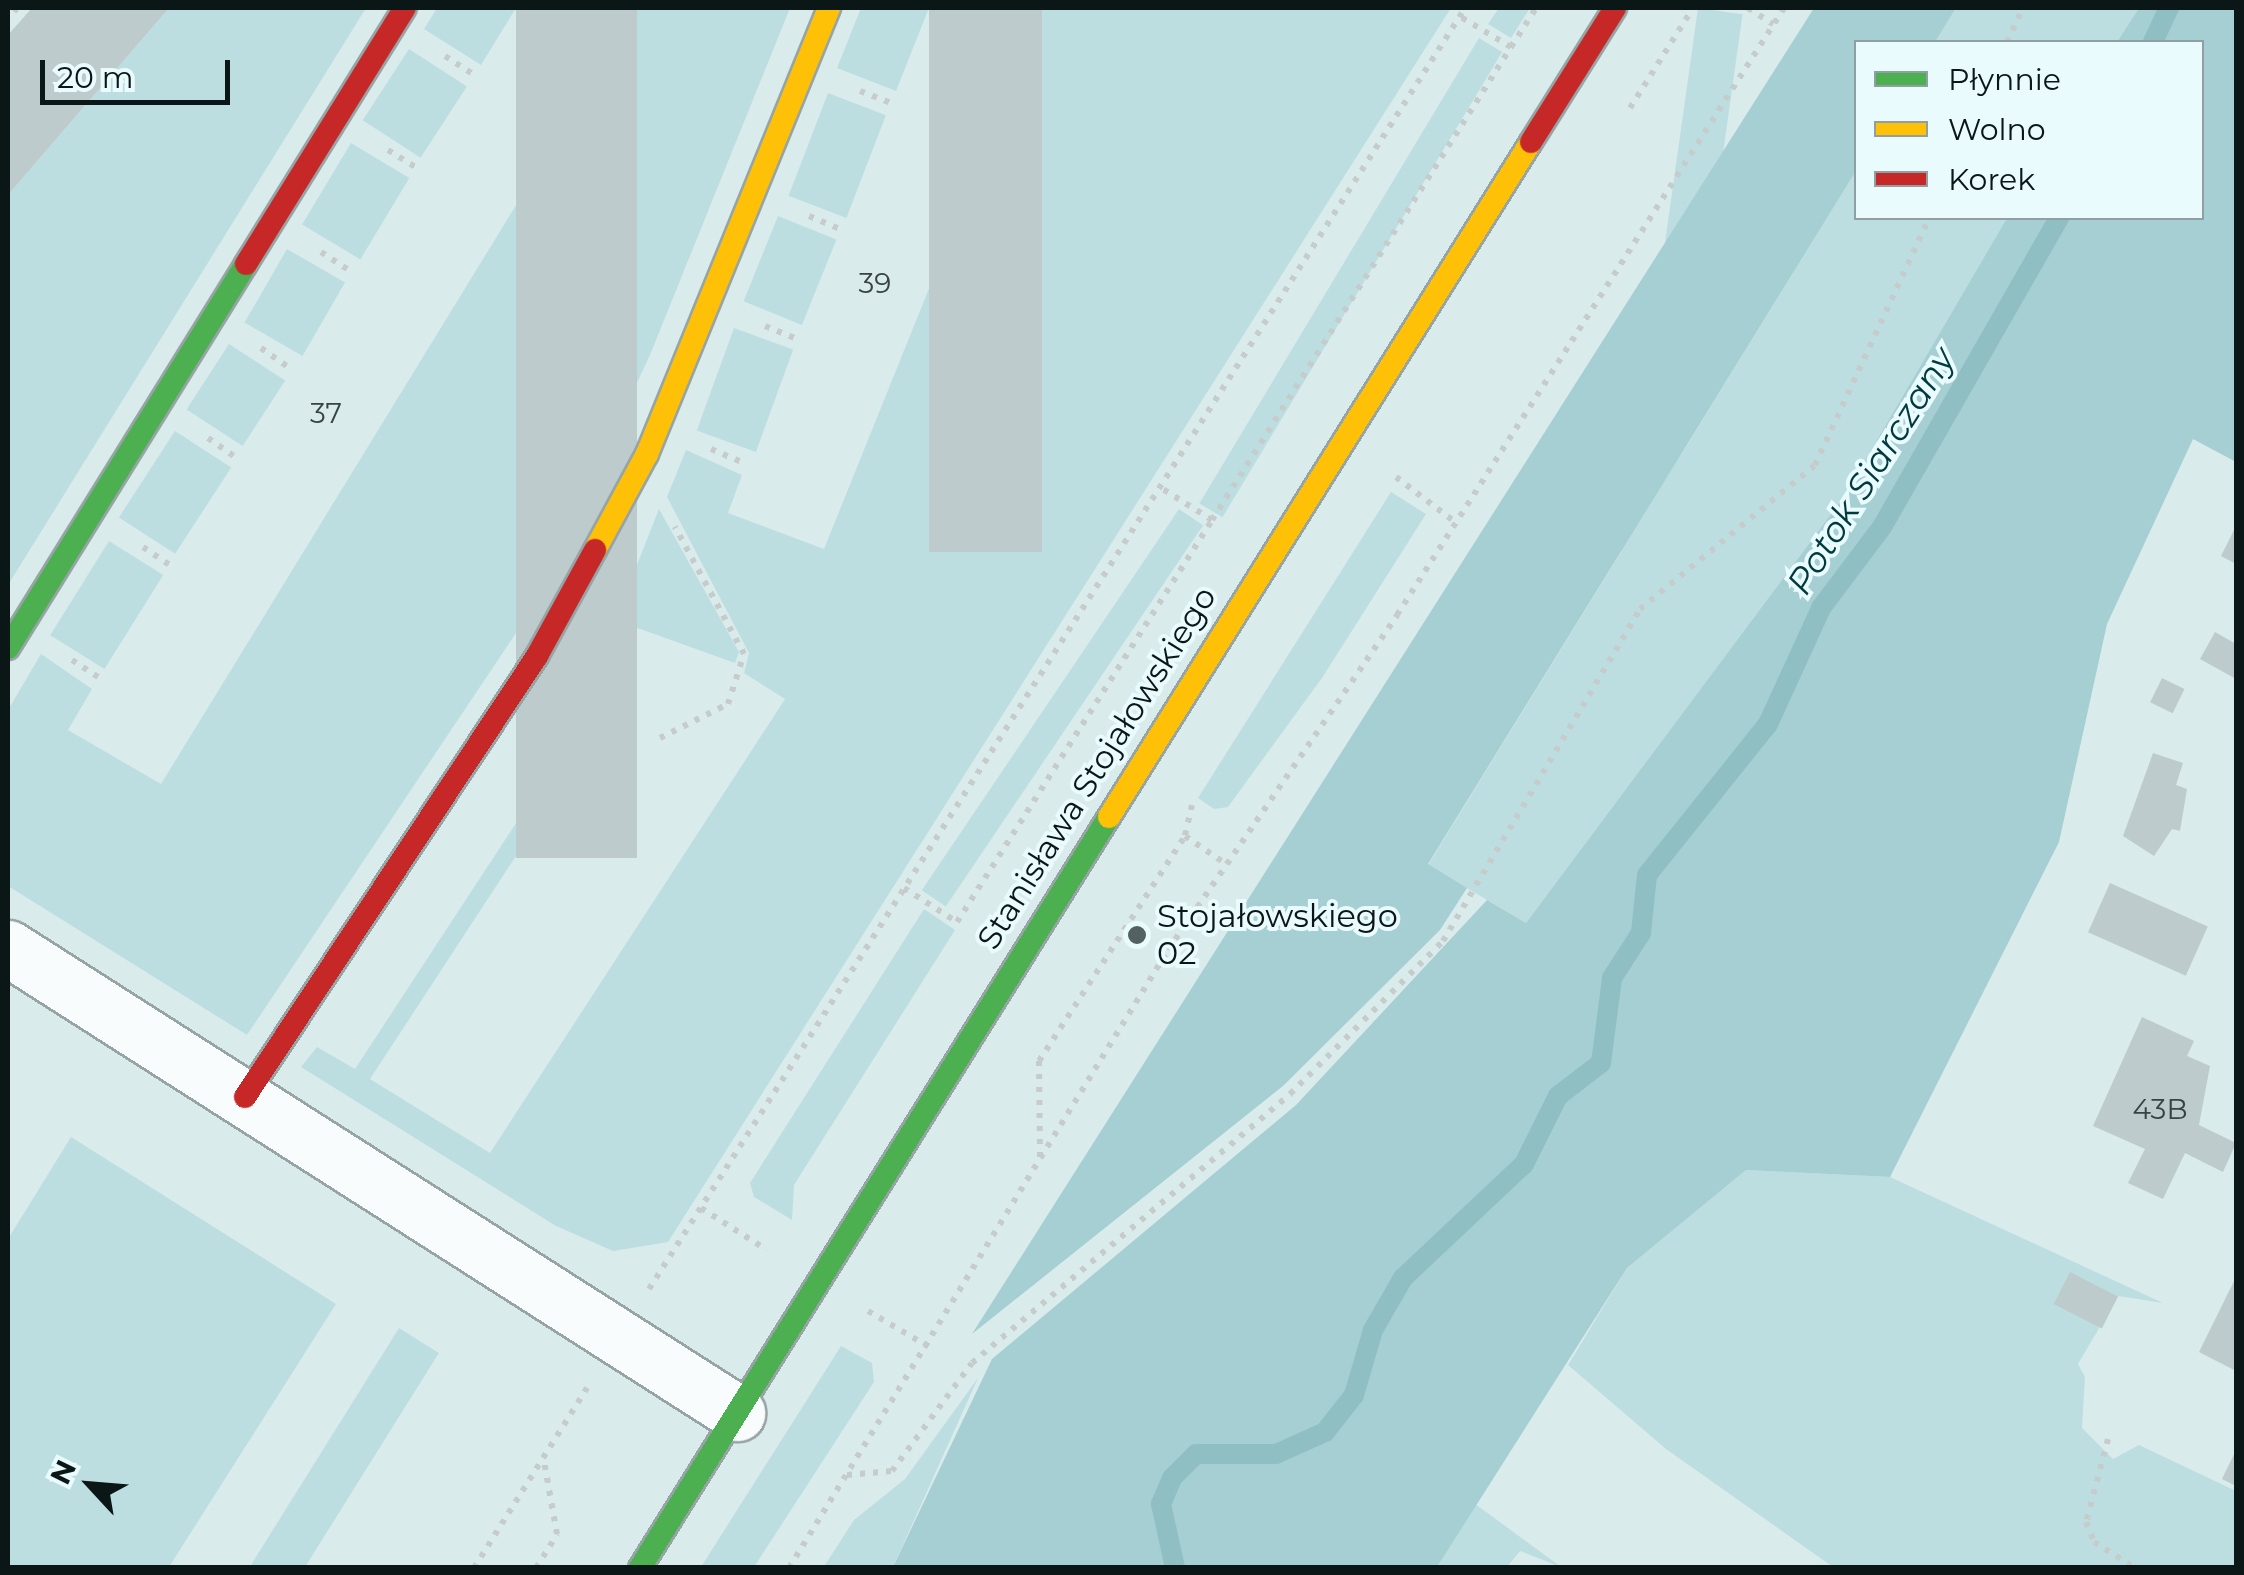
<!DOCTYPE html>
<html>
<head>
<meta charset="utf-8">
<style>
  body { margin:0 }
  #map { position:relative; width:2244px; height:1575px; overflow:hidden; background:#daebec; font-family:Montserrat,sans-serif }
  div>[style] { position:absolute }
  .green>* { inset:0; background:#bddee1; transform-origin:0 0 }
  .forest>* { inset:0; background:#a6cfd3 }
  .stream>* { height:20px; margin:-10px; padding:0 10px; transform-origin:10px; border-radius:10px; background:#90bfc3 }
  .building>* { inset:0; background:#bdcbcc; transform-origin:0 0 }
  .path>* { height:6px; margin-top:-3px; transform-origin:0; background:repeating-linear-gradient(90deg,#c6cbcb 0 5px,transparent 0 13px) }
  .roads { filter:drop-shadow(2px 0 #97a4a5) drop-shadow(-2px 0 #97a4a5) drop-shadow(0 2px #97a4a5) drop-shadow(0 -2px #97a4a5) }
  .street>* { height:55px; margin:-27.5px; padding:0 27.5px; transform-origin:27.5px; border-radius:27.5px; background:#f9fcfc }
  .fast>* { height:22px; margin:-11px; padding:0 11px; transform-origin:11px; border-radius:11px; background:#4caf50 }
  .slow>* { height:22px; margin:-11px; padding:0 11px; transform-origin:11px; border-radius:11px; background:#ffc107 }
  .jam>* { height:22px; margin:-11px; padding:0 11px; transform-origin:11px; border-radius:11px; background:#c62828 }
  .dots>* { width:28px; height:28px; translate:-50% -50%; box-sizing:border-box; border:5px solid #e9fbfd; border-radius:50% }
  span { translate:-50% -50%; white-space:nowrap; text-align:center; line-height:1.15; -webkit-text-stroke:8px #e9fbfd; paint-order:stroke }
  .number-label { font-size:28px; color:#384344 }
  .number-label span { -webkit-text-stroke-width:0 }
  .street-label { font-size:32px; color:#0b1617 }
  .poi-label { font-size:32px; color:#0b1617 }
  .left { translate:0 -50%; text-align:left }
  .water-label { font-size:35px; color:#003a3f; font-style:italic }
  .frame { position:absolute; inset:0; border:10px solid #0b1617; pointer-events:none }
  .legend { position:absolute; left:1854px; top:40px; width:350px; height:180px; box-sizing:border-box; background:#e9fbfd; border:2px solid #909fa1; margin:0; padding:12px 18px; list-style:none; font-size:30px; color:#0b1617 }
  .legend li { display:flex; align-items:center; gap:20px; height:50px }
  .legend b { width:50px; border:2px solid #909fa1 }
  .north { position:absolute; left:40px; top:1435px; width:100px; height:100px; -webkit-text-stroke:8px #e9fbfd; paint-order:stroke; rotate:296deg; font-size:28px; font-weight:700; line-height:40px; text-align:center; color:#0b1617 }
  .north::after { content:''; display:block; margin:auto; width:35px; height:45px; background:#0b1617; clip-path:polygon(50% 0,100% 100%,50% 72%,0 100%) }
  .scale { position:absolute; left:40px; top:60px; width:190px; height:45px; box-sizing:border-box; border:5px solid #0b1617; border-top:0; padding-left:12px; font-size:30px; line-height:35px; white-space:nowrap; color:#0b1617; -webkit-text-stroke:8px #e9fbfd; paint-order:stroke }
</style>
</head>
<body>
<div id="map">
  <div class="green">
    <i style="clip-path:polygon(169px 8px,366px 8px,8px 585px,8px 195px)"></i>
    <i style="clip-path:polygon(437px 8px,516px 8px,481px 65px,424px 29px)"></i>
    <i style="clip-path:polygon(637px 8px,790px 8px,650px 355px,526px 618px,247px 1035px,8px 886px,8px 710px,41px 654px,92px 689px,68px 730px,161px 784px)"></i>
    <i style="clip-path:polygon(861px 8px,929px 8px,896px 91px,837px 68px)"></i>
    <i style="clip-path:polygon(1042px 8px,1451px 8px,668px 1242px,613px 1251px,556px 1226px,301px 1067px,317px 1047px,355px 1069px,571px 739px,541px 716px,557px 707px,597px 715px,586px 749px,370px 1079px,490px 1153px,785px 699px,744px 673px,749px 653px,667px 497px,686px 450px,742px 475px,728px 513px,824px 549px)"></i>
    <i style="clip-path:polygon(1499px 8px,1530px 8px,1511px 38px,1488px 24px)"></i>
    <i style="left:1698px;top:8px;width:45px;height:557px;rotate:8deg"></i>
    <i style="clip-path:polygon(1956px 8px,2139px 8px,2117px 42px,1935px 42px)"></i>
    <i style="left:1479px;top:38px;width:27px;height:543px;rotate:31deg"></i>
    <i style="left:409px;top:49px;width:69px;height:85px;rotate:33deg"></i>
    <i style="left:828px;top:93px;width:62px;height:110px;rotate:21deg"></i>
    <i style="left:351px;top:143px;width:68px;height:95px;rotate:31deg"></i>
    <i style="clip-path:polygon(1856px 171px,1856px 218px,2007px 218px,1843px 498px,1526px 923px,1428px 865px)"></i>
    <i style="left:778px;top:216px;width:63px;height:92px;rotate:22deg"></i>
    <i style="left:287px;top:249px;width:67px;height:85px;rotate:30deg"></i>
    <i style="left:734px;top:328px;width:63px;height:109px;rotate:20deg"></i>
    <i style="left:229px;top:344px;width:67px;height:78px;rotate:33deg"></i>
    <i style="left:175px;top:431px;width:67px;height:103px;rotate:33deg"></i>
    <i style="clip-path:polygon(1391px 492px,1426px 514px,1322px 678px,1228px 807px,1214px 809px,1198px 798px)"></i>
    <i style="clip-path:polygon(659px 509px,739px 652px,735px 663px,615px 620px)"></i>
    <i style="left:1179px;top:509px;width:29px;height:460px;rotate:34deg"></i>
    <i style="left:109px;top:541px;width:64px;height:111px;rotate:32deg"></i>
    <i style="clip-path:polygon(924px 909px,955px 930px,794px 1185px,792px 1220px,754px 1197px,750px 1183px)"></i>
    <i style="clip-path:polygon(71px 1137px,336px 1304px,169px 1567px,8px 1567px,8px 1239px)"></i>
    <i style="clip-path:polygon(1746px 1170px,1890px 1177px,2163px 1303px,2118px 1296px,2078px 1364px,2085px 1377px,2082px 1428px,2113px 1459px,2139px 1445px,2236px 1491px,2236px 1567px,1833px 1567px,1666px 1449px,1568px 1365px,1627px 1268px)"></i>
    <i style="left:399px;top:1328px;width:47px;height:282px;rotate:32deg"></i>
    <i style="clip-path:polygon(841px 1346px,872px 1363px,874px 1382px,754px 1567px,701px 1567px)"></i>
    <i style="clip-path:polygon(978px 1378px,893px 1567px,823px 1568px,854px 1520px,905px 1479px)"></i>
    <i style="clip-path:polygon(1475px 1504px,1478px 1506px,1561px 1567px,1520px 1551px,1507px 1567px,1437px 1567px)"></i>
  </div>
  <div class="forest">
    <i style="clip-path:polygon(1814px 8px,1956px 8px,1935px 42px,1856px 42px,1856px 171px,1428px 864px,1467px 888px,1440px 930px,1283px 1086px,972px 1334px)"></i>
    <i style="clip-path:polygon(2139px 8px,2236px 9px,2236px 462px,2193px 439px,2107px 624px,2059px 842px,1890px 1177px,1746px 1170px,1627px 1268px,1437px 1567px,893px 1567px,992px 1359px,1296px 1105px,1487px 900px,1526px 923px,1843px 498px,2007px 218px,2202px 218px,2202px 42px,2117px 42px)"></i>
  </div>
  <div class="stream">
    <i style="left:2153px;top:42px;width:38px;rotate:-65deg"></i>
    <i style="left:1175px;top:1568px;width:66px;rotate:-102.3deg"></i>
    <i style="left:1161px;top:1504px;width:28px;rotate:-67deg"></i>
    <i style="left:1172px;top:1478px;width:34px;rotate:-45deg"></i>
    <i style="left:1196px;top:1454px;width:80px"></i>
    <i style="left:1276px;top:1454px;width:54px;rotate:-24.2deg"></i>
    <i style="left:1325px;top:1432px;width:47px;rotate:-51.9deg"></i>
    <i style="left:1354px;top:1395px;width:68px;rotate:-73.7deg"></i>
    <i style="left:1373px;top:1330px;width:60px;rotate:-60deg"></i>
    <i style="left:1403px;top:1278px;width:166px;rotate:-43.3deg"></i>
    <i style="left:1524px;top:1164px;width:76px;rotate:-63.4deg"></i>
    <i style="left:1558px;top:1096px;width:54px;rotate:-37.5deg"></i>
    <i style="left:1601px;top:1063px;width:86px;rotate:-82.6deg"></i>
    <i style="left:1612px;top:978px;width:54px;rotate:-57.2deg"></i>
    <i style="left:1641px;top:933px;width:58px;rotate:-84.1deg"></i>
    <i style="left:1647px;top:875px;width:193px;rotate:-51.3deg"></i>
    <i style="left:1768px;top:724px;width:128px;rotate:-65.4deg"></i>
    <i style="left:1821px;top:608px;width:101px;rotate:-53deg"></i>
    <i style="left:1882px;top:527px;width:356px;rotate:-60.2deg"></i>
  </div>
  <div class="building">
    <i style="clip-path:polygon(32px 8px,169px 8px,8px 195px,8px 35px)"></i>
    <i style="left:516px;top:8px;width:121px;height:850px"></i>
    <i style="left:929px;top:8px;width:113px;height:544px"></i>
    <i style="clip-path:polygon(2236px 526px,2236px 564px,2221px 556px)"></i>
    <i style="clip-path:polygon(2215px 632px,2236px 644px,2236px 679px,2200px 659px)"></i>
    <i style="left:2162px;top:678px;width:25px;height:27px;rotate:26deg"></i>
    <i style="clip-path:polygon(2153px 753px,2183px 763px,2176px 785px,2187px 789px,2180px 831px,2172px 829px,2154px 856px,2123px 836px)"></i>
    <i style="left:2110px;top:883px;width:107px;height:54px;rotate:24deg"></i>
    <i style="clip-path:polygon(2142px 1017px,2194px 1041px,2187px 1056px,2210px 1066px,2199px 1125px,2236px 1143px,2223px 1172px,2185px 1153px,2163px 1199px,2128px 1183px,2145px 1149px,2093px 1126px)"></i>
    <i style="left:2070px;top:1272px;width:54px;height:36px;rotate:27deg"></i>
    <i style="clip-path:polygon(2236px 1277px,2236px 1371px,2199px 1352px)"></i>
    <i style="clip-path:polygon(2236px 1450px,2236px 1486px,2222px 1479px)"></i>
  </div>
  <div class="path">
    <i style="left:14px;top:8px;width:13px;rotate:39deg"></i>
    <i style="left:1748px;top:8px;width:30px;rotate:33deg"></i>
    <i style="left:2007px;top:42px;width:38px;rotate:-65deg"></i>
    <i style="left:1511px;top:47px;width:46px;rotate:-57.3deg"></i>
    <i style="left:445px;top:56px;width:35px;rotate:33deg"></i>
    <i style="left:860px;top:91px;width:33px;rotate:21deg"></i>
    <i style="left:1630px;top:108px;width:118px;rotate:-57.8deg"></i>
    <i style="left:388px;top:150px;width:34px;rotate:32deg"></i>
    <i style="left:809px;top:216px;width:34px;rotate:23deg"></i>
    <i style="left:321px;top:252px;width:37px;rotate:33deg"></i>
    <i style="left:765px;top:326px;width:35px;rotate:22deg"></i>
    <i style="left:261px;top:348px;width:37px;rotate:35deg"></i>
    <i style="left:208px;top:438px;width:35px;rotate:35deg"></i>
    <i style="left:711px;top:449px;width:39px;rotate:23deg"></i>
    <i style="left:1396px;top:477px;width:74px;rotate:37.3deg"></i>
    <i style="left:1212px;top:520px;width:560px;rotate:-57.7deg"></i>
    <i style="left:1511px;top:47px;width:61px;rotate:-149.2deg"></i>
    <i style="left:143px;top:547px;width:32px;rotate:34deg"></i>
    <i style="left:72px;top:660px;width:33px;rotate:33deg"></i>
    <i style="left:660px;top:738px;width:76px;rotate:-26.6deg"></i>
    <i style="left:728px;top:704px;width:52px;rotate:-72.3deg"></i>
    <i style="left:744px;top:654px;width:145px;rotate:-118.5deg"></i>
    <i style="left:1192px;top:805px;width:32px;rotate:103deg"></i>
    <i style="left:1185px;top:836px;width:50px;rotate:34.3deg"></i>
    <i style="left:904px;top:888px;width:63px;rotate:32.7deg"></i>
    <i style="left:957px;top:922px;width:476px;rotate:-57.6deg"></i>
    <i style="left:1212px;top:520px;width:64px;rotate:-147.8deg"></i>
    <i style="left:1040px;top:1157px;width:96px;rotate:-90.6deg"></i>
    <i style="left:1039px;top:1061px;width:268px;rotate:-57deg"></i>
    <i style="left:701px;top:1208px;width:78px;rotate:32.5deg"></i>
    <i style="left:649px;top:1289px;width:1519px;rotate:-57.5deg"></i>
    <i style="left:868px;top:1311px;width:71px;rotate:30.5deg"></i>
    <i style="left:2108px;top:1439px;width:86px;rotate:104.8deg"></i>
    <i style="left:2086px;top:1522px;width:22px;rotate:68deg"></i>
    <i style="left:2094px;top:1542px;width:49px;rotate:32.4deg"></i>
    <i style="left:847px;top:1475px;width:45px;rotate:-5.1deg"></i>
    <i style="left:892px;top:1471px;width:134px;rotate:-53.5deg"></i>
    <i style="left:972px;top:1363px;width:417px;rotate:-40.2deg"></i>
    <i style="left:1290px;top:1094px;width:216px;rotate:-45deg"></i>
    <i style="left:1443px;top:941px;width:386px;rotate:-59.3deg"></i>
    <i style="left:1640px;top:609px;width:227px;rotate:-39.4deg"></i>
    <i style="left:1815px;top:465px;width:272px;rotate:-65.2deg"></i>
    <i style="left:474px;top:1568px;width:213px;rotate:-57.9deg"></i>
    <i style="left:536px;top:1568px;width:40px;rotate:-58deg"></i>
    <i style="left:557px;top:1534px;width:74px;rotate:-100.1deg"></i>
    <i style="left:789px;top:1568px;width:725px;rotate:-58.48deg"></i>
    <i style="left:1168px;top:950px;width:406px;rotate:-55.6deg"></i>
    <i style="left:1397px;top:615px;width:720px;rotate:-57.48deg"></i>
    <i style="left:1514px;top:1568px;width:14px"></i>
  </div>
  <div class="roads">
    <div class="street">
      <i style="left:8px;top:948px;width:865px;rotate:32.53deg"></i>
    </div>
    <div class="fast">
      <i style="left:8px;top:648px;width:452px;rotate:-58.2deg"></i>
      <i style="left:640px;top:1568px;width:885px;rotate:-58.02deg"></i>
    </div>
    <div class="slow">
      <i style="left:595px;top:550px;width:109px;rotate:-61.6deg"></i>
      <i style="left:647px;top:454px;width:482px;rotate:-67.8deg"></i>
      <i style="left:1109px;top:817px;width:796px;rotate:-57.99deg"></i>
    </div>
    <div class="jam">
      <i style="left:1531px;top:142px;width:158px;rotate:-57.9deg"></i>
      <i style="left:246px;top:264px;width:301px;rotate:-58.2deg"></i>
      <i style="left:245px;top:1097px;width:529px;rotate:-56.49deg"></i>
      <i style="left:537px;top:656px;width:121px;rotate:-61.3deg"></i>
    </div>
  </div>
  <div class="dots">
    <i style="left:1137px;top:935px;background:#536162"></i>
  </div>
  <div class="number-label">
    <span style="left:875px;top:283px">39</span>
    <span style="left:326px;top:413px">37</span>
    <span style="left:2160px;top:1109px">43B</span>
  </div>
  <div class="street-label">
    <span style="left:1097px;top:768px;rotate:-58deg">Stanisława Stojałowskiego</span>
  </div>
  <div class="poi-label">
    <span class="left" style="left:1157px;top:935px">Stojałowskiego<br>02</span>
  </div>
  <div class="water-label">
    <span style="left:1871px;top:471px;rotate:-58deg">Potok Siarczany</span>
  </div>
  <div class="frame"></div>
  <ul class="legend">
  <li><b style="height:12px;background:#4caf50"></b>Płynnie</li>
  <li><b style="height:12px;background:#ffc107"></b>Wolno</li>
  <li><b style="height:12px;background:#c62828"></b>Korek</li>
  </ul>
  <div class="north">N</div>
  <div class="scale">20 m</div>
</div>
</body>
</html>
